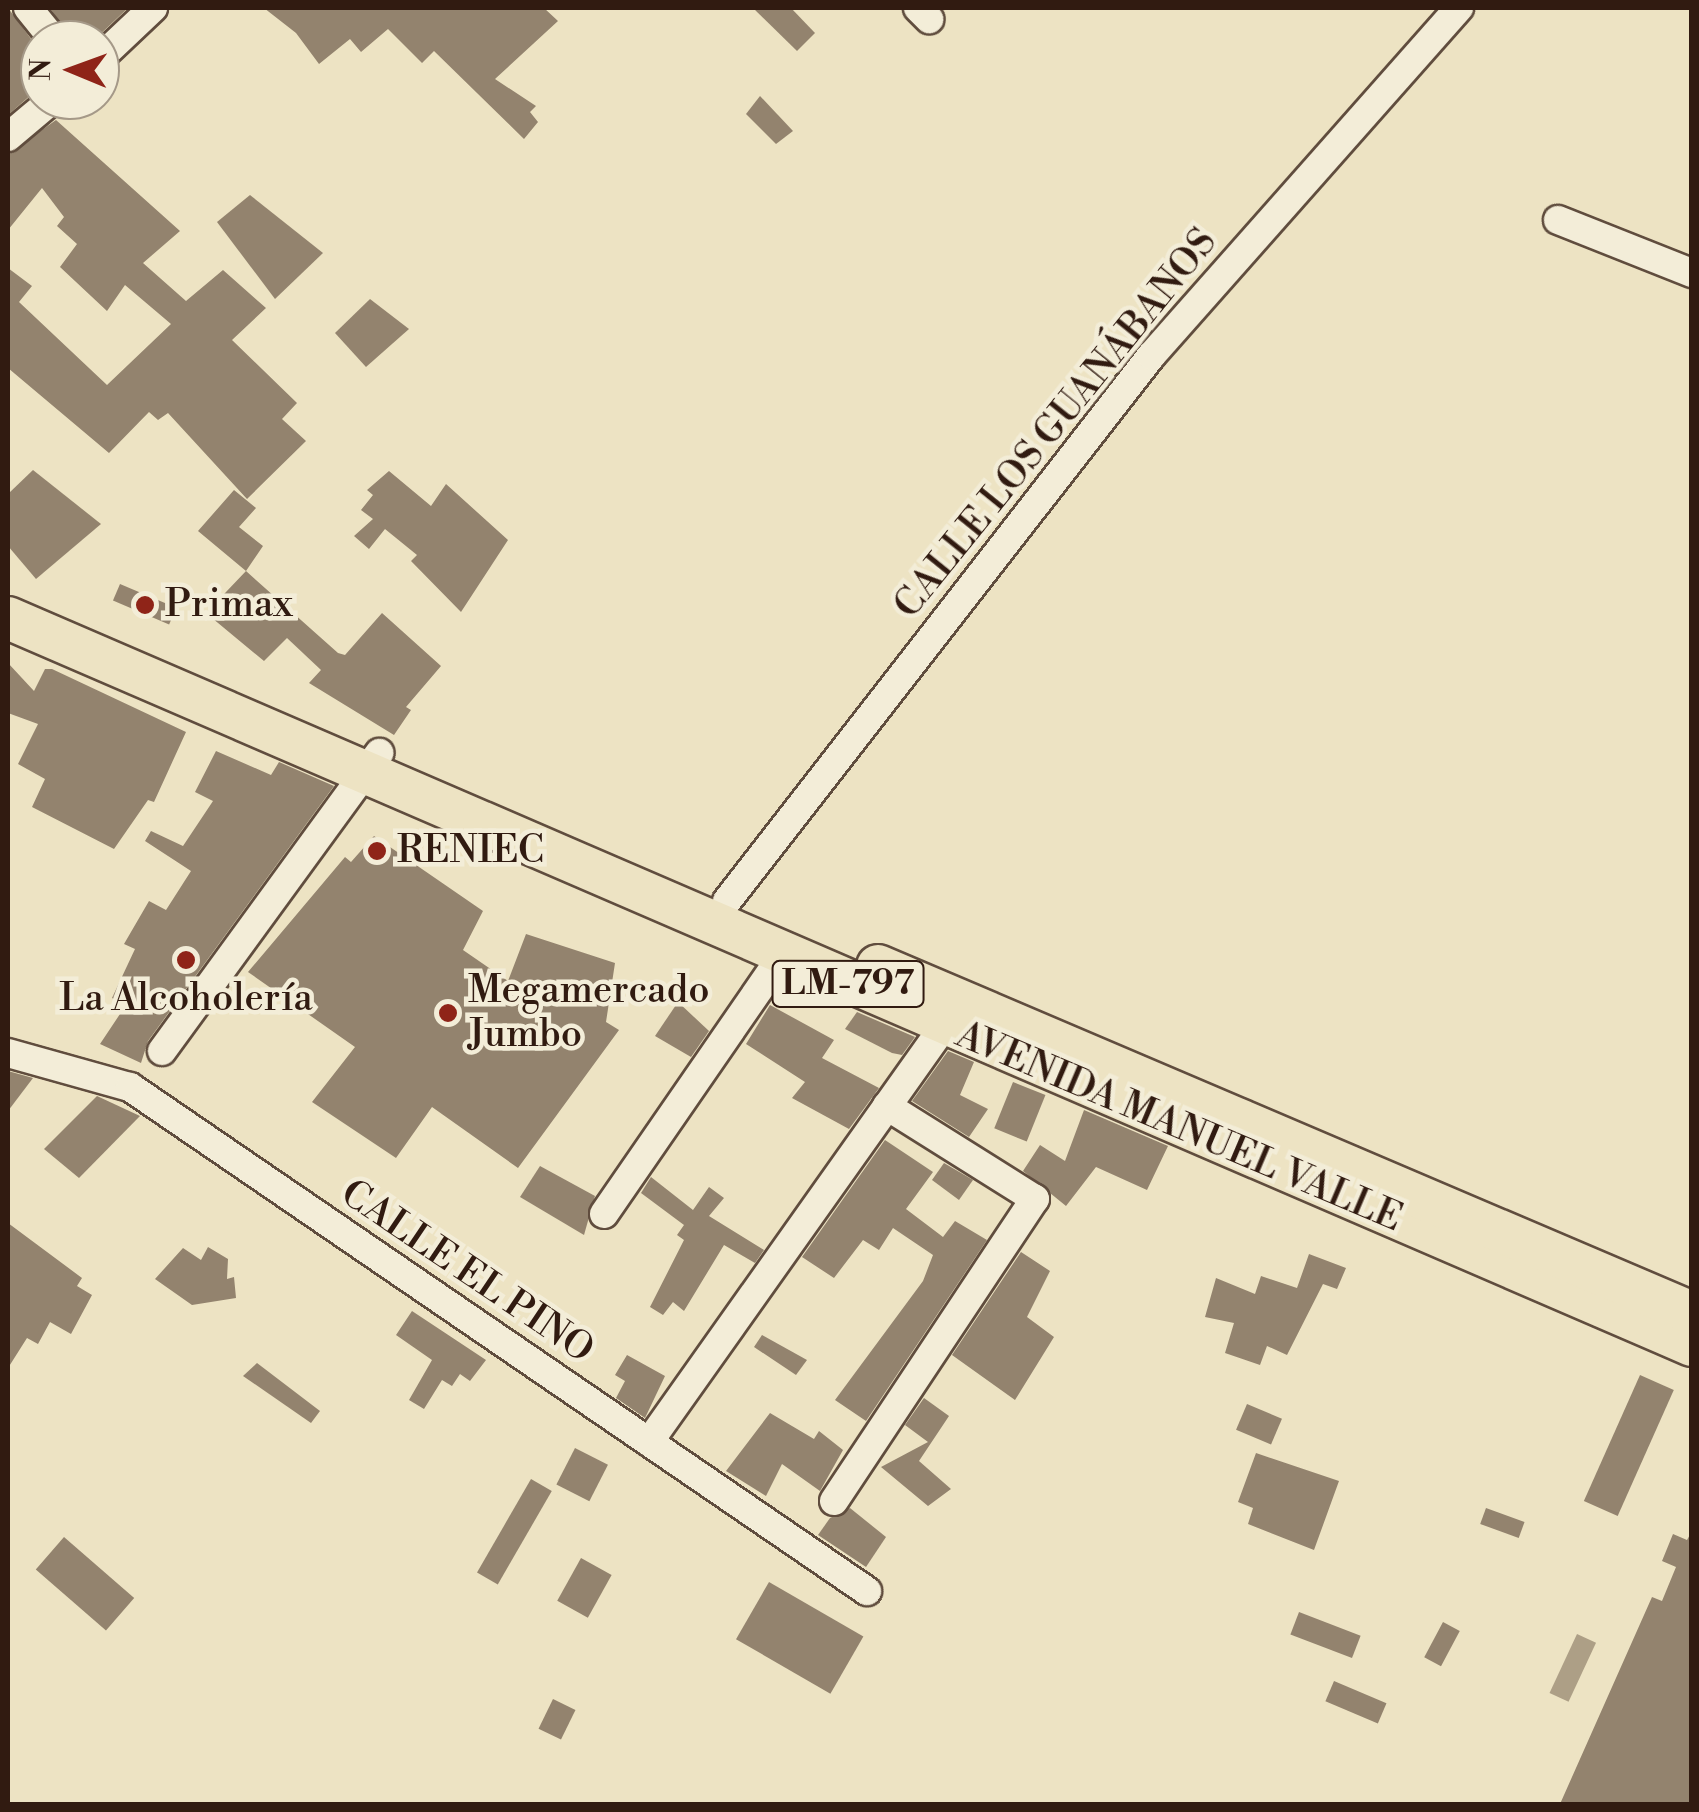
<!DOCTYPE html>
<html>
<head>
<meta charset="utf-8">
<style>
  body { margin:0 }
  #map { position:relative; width:1699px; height:1812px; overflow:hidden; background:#ede3c3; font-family:"Libre Bodoni",serif }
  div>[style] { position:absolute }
  .water>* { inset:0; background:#ad9f86; transform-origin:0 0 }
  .building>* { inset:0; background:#93836e; transform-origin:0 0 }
  .roads { filter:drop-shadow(2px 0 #604d3e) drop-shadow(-2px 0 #604d3e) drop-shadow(0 2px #604d3e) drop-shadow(0 -2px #604d3e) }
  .street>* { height:28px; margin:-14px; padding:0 14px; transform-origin:14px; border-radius:14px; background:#f3edd8 }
  .primary>* { height:42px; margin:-21px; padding:0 21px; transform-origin:21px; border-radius:21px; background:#ede3c3 }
  .dots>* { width:28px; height:28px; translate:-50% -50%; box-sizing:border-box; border:5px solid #f3edd8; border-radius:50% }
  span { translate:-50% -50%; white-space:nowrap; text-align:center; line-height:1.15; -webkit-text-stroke:9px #f3edd8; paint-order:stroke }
  .shield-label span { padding:2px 8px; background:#f3edd8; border:2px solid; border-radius:8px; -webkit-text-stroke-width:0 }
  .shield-label { font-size:35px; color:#311b11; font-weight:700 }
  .street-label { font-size:38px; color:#311b11 }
  .poi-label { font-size:38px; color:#311b11 }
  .left { translate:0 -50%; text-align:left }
  .frame { position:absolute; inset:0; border:10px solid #311b11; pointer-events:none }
  .north { position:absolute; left:20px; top:20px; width:100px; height:100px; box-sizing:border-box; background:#f3edd8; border:2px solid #a59988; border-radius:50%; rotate:271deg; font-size:28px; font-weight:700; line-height:40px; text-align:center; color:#311b11 }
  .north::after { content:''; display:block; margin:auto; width:35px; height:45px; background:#8f2418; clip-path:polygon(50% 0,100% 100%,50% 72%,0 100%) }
</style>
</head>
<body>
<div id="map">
  <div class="water">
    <i style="left:1577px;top:1634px;width:21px;height:65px;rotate:25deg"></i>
  </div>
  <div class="building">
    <i style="clip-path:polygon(8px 8px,40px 51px,40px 87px,8px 115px)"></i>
    <i style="clip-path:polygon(50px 8px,128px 8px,94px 40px,71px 40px)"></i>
    <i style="clip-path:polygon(264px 8px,544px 8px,558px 21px,495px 79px,536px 106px,530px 112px,538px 122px,524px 139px,434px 51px,422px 63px,388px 29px,361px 52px,350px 39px,319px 64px,296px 33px)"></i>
    <i style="clip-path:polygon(753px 8px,791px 8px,815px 33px,797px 51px)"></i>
    <i style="clip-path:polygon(760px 96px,793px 131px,776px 144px,746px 114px)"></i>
    <i style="clip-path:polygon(56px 120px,180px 231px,143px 263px,186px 301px,223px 270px,266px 308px,232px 340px,297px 403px,282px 419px,306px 441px,247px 499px,168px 413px,158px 420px,149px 412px,109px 453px,8px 368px,8px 268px,32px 286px,19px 302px,107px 385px,171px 324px,125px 285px,107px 311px,60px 267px,77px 244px,57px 226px,64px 217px,42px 188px,8px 230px,8px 154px)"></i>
    <i style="clip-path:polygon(250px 195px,323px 253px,275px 299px,217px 222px)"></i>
    <i style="clip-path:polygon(370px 299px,409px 329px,366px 367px,335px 333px)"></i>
    <i style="clip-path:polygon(33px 470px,101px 524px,36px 579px,8px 546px,8px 494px)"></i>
    <i style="clip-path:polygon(389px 471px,431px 506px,446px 484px,508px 540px,461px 612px,411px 561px,417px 555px,385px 529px,369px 549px,354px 536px,373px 519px,361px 510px,373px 495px,367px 490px)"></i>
    <i style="clip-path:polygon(234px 490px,256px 508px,239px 527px,263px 546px,246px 571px,198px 531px)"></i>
    <i style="clip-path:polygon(246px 571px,338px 653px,345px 655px,382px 613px,441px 666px,406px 707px,411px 710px,394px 735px,309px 683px,321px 670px,287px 638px,264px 661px,206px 613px)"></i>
    <i style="left:120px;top:584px;width:61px;height:18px;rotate:23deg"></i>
    <i style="clip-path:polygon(8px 663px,34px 691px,45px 669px,52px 669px,186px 732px,154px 802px,148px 800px,114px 849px,32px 807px,45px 779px,18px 764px,38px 724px,8px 713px)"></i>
    <i style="clip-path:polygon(216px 751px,271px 775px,279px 762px,334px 786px,148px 1041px,141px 1063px,100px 1044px,126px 1005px,112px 998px,135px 949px,124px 944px,149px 901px,166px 910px,191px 871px,145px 841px,151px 831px,183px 846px,213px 801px,195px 792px)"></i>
    <i style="clip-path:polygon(374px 836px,483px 911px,463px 950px,508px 981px,526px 934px,615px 963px,606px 1022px,619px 1030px,518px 1168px,432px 1107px,396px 1158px,312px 1102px,355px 1047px,248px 972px,345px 857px,351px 862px)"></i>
    <i style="clip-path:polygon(678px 1002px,709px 1031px,691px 1057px,655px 1036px)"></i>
    <i style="clip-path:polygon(770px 1005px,834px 1040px,822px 1058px,879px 1088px,849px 1129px,792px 1098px,805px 1082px,746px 1044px)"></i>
    <i style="clip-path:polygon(857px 1012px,915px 1037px,902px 1055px,892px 1053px,845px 1029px)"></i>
    <i style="clip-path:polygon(948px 1051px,974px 1062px,960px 1095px,988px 1109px,969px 1137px,912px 1101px)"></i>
    <i style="clip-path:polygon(8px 1071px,33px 1078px,8px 1111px)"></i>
    <i style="left:1013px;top:1082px;width:35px;height:50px;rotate:22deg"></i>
    <i style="clip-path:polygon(97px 1096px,140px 1116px,79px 1178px,44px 1149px)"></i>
    <i style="clip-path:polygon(1084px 1110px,1168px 1146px,1147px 1190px,1096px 1167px,1066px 1206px,1023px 1171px,1040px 1145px,1065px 1161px)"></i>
    <i style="clip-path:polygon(885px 1140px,933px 1172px,906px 1209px,943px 1237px,955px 1221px,987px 1240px,866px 1421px,835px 1400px,923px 1281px,933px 1255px,893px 1228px,879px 1250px,863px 1240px,834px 1278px,802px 1257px)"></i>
    <i style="clip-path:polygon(944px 1163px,973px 1180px,959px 1200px,932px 1180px)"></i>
    <i style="clip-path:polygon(540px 1166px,595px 1196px,584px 1235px,520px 1197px)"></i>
    <i style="clip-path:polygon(651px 1177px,693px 1210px,709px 1187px,724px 1198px,709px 1216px,764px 1250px,755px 1263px,724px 1245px,684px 1311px,673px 1302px,663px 1315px,650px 1307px,684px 1240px,677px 1235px,684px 1225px,641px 1193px)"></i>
    <i style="clip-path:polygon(8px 1223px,82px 1278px,77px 1286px,92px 1295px,71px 1334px,50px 1322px,38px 1344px,27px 1338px,8px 1368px)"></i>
    <i style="clip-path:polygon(208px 1247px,228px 1259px,227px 1279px,234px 1277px,236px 1298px,192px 1305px,155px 1279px,183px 1248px,201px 1260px)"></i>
    <i style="clip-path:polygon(1021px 1252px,1050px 1271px,1027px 1317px,1054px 1337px,1015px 1400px,952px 1355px)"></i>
    <i style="clip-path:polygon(1309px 1254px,1346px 1268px,1337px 1289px,1323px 1284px,1287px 1355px,1267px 1346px,1260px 1365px,1225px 1353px,1234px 1323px,1205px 1317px,1216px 1278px,1255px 1294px,1261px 1276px,1297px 1288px)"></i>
    <i style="clip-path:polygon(412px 1311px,486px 1360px,470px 1381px,460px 1374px,452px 1386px,442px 1380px,424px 1409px,409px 1400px,432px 1360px,396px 1335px)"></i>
    <i style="clip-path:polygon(762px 1335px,807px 1360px,796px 1375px,754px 1347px)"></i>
    <i style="clip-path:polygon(627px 1355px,665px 1376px,645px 1418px,616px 1398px,625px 1381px,615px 1375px)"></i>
    <i style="clip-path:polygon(257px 1363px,320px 1411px,311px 1423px,243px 1376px)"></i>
    <i style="left:1640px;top:1375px;width:37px;height:138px;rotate:24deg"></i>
    <i style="clip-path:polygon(924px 1398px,949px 1416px,919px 1461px,951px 1489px,928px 1506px,881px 1467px,928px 1442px,905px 1425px)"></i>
    <i style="left:1247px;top:1404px;width:38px;height:28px;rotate:23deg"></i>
    <i style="clip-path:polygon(770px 1413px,814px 1439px,819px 1431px,843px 1450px,820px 1491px,782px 1464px,766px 1496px,726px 1471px)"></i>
    <i style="left:575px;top:1448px;width:37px;height:41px;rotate:27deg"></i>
    <i style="clip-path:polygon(1256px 1453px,1339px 1481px,1314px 1550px,1248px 1524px,1253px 1508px,1238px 1502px)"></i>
    <i style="left:531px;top:1479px;width:24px;height:108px;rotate:30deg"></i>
    <i style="clip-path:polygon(850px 1508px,886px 1537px,866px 1567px,818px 1535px,830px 1518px)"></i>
    <i style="left:1486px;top:1508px;width:41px;height:17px;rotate:20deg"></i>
    <i style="clip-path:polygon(1692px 1531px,1692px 1804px,1560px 1804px,1652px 1597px,1662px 1601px,1676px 1567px,1662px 1561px,1673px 1534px,1687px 1540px)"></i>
    <i style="left:64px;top:1537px;width:93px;height:43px;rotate:41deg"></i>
    <i style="left:581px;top:1558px;width:35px;height:49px;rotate:29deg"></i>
    <i style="left:769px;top:1582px;width:109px;height:66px;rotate:30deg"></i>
    <i style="left:1299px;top:1612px;width:66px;height:24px;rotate:21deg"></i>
    <i style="left:1443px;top:1622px;width:19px;height:40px;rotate:28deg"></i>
    <i style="left:1334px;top:1681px;width:57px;height:22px;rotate:23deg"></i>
    <i style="left:553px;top:1699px;width:25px;height:33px;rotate:26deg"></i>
  </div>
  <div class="roads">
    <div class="street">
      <i style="left:28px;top:8px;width:41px;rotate:50.9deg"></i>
      <i style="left:918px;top:8px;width:16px;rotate:45deg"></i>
      <i style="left:100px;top:58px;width:73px;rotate:-43.3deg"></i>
      <i style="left:8px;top:137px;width:57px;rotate:-40.1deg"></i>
      <i style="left:1558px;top:220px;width:144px;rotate:21.6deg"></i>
      <i style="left:727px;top:901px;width:691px;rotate:-52.12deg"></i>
      <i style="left:1151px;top:356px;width:465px;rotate:-48.5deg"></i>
      <i style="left:162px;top:1051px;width:369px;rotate:-53.9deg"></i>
      <i style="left:8px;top:1053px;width:127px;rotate:15.6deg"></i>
      <i style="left:130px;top:1087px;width:893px;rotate:34.37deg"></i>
      <i style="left:604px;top:1214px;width:315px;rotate:-55.4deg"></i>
      <i style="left:649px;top:1442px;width:510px;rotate:-54.66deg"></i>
      <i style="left:834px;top:1501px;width:363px;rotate:-56.4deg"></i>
      <i style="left:1035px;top:1199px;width:175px;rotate:-147.9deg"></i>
    </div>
    <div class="primary">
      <i style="left:8px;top:618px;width:1834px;rotate:23.35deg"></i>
      <i style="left:878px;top:966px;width:885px;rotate:23.09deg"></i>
    </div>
  </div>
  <div class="dots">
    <i style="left:145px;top:605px;background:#8f2418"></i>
    <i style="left:377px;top:851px;background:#8f2418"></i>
    <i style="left:186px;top:960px;background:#8f2418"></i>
    <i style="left:448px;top:1013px;background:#8f2418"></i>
  </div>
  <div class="shield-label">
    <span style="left:848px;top:984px">LM-797</span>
  </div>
  <div class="street-label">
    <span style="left:1056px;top:424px;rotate:-51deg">CALLE LOS GUANÁBANOS</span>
    <span style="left:1179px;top:1127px;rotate:23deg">AVENIDA MANUEL VALLE</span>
    <span style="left:467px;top:1272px;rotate:34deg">CALLE EL PINO</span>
  </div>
  <div class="poi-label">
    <span class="left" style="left:165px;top:605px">Primax</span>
    <span class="left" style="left:397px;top:851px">RENIEC</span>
    <span class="left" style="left:468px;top:1013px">Megamercado<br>Jumbo</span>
    <span style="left:186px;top:999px">La Alcoholería</span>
  </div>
  <div class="frame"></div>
  <div class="north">N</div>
</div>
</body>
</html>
